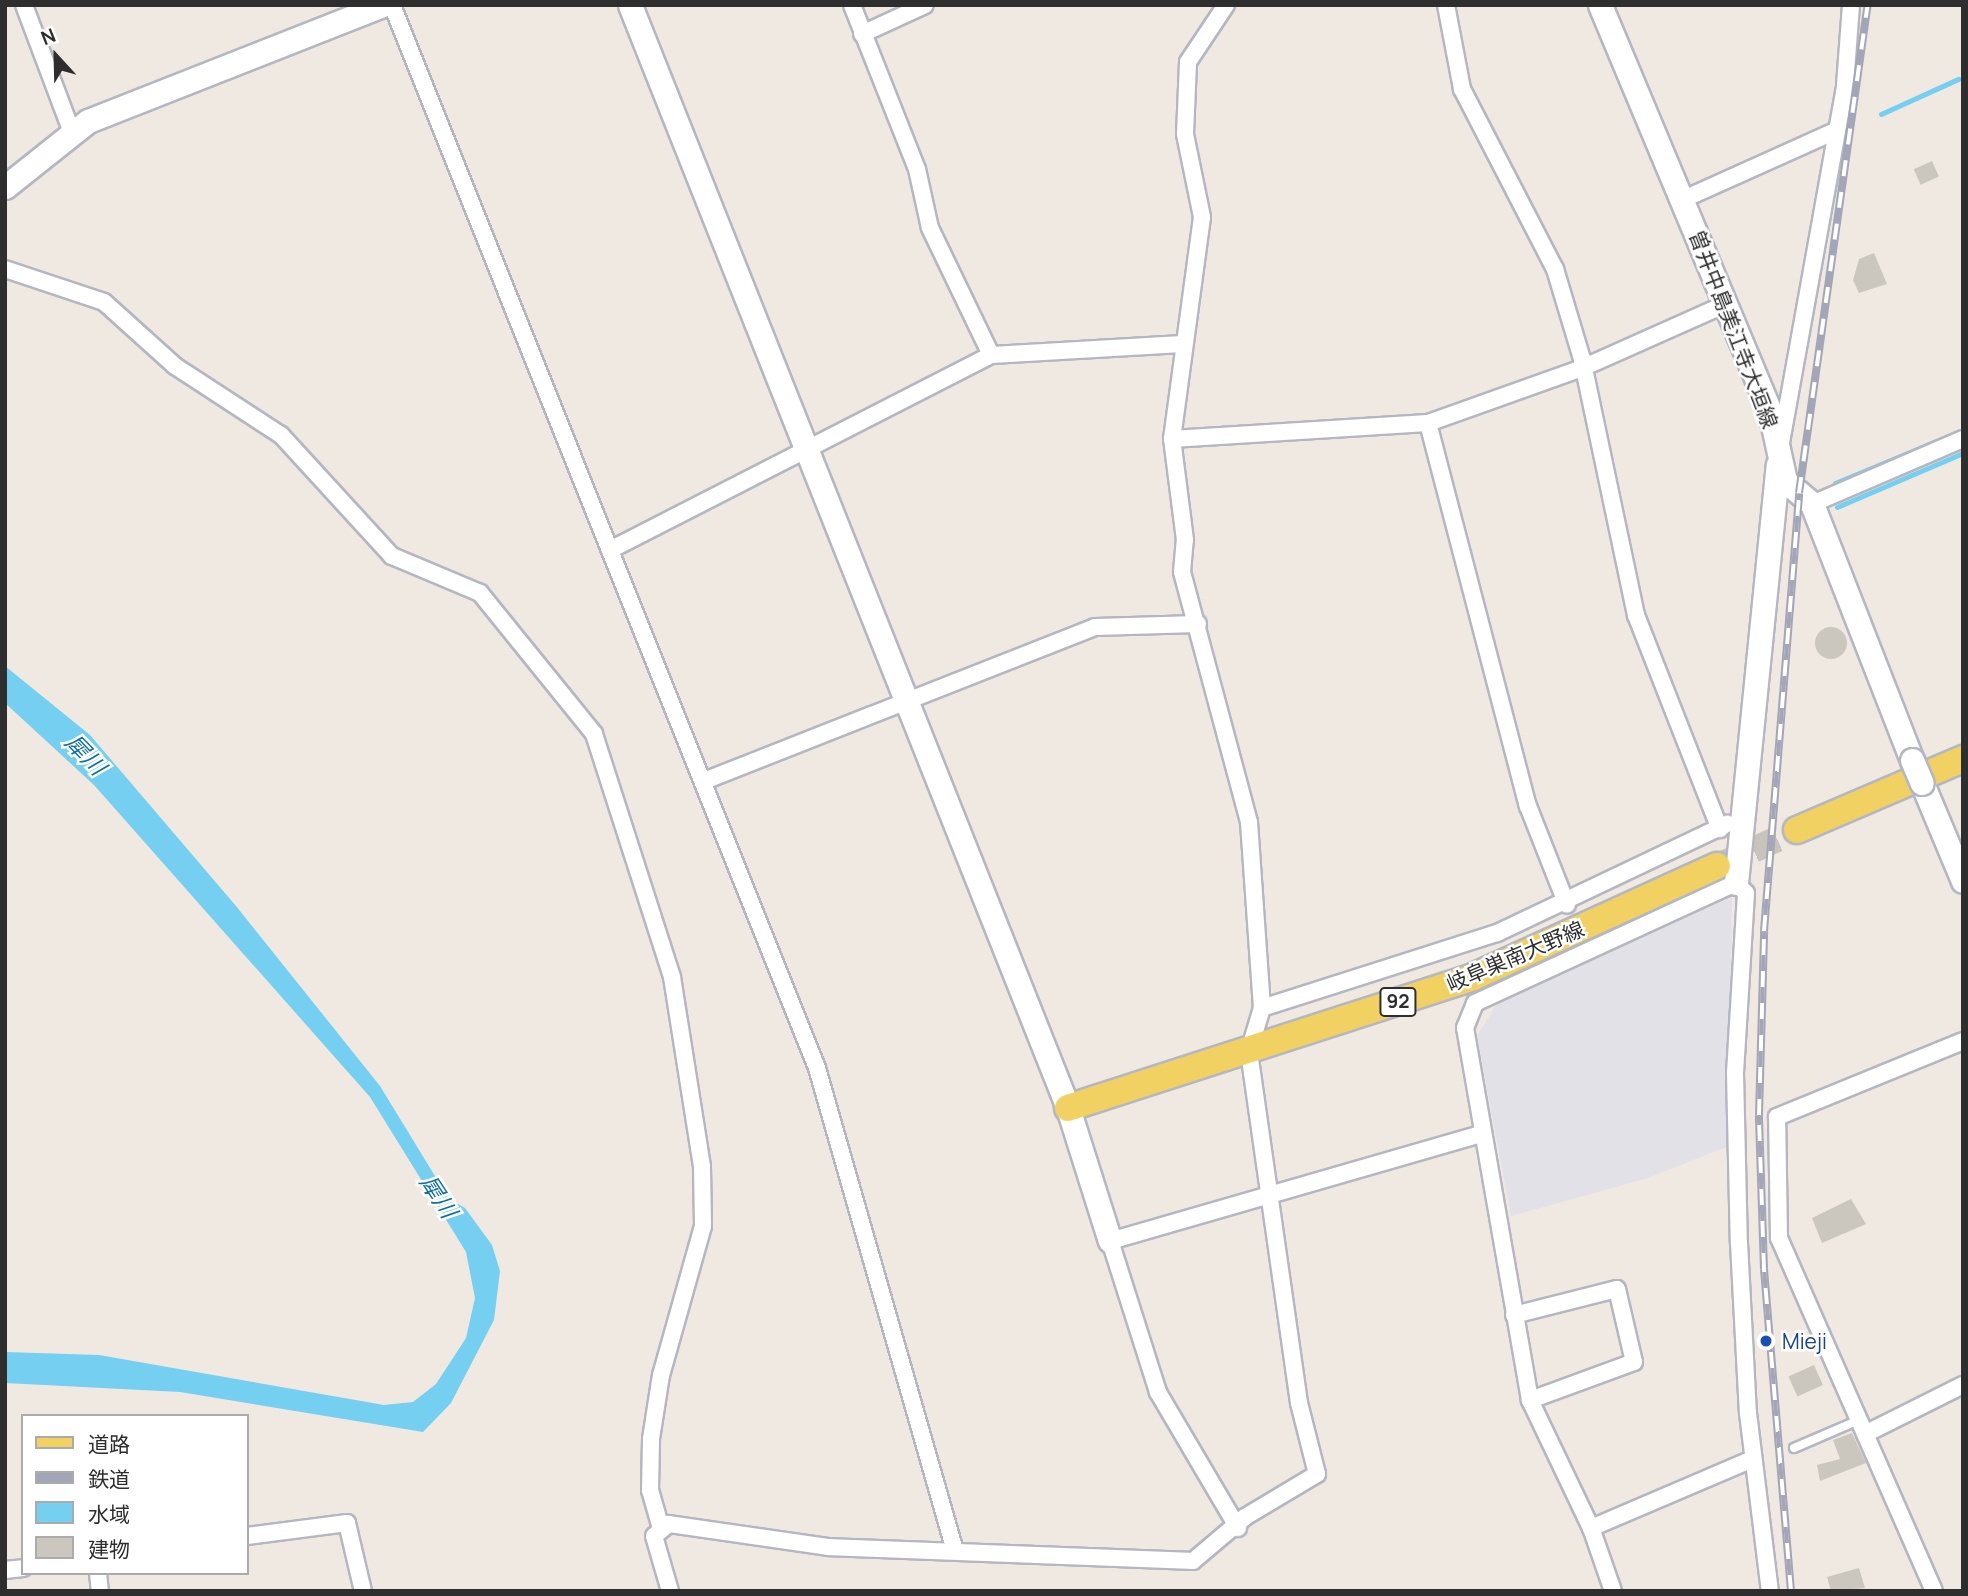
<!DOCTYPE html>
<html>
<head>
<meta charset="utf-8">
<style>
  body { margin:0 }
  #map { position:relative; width:1968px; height:1596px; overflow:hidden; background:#efe9e1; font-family:Manrope,"Noto Sans JP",sans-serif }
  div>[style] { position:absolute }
  .industrial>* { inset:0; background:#e3e1e8 }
  .water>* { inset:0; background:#75cff0 }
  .stream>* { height:5px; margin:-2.5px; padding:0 2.5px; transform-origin:2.5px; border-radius:2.5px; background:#75cff0 }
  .building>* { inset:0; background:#cbc7bf; transform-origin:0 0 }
  .round { border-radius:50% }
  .primary-tunnel>* { height:26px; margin-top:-13px; transform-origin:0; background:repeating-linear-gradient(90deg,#c8c4bd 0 26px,transparent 0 39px) }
  .roads { filter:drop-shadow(2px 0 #b4b7c1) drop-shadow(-2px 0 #b4b7c1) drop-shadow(0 2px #b4b7c1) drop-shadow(0 -2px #b4b7c1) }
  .lane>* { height:8px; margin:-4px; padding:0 4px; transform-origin:4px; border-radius:4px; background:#fff }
  .street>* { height:16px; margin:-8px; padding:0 8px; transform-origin:8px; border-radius:8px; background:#fff }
  .secondary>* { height:23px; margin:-11.5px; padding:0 11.5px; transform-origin:11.5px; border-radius:11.5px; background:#fff }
  .primary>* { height:26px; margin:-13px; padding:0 13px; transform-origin:13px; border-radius:13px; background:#f2d163 }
  .rail>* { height:8px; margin-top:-4px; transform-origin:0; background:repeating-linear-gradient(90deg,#fff 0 16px,#a3a6b8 0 32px); box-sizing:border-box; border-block:2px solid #a3a6b8 }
  .bridges { filter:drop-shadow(2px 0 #b4b7c1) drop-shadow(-2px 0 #b4b7c1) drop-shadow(0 2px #b4b7c1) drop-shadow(0 -2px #b4b7c1) }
  .secondary-bridge>* { height:23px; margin:-11.5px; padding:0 11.5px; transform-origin:11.5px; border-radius:11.5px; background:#fff }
  .dots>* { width:19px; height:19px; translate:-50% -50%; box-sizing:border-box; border:4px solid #fff; border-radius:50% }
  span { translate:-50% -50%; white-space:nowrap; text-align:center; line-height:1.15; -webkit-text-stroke:5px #fff; paint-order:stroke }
  .shield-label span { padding:2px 5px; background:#fff; border:2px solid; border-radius:5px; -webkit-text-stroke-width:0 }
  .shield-label { font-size:19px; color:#2e2e2e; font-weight:700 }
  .street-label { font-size:21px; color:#2e2e2e }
  .transit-label { font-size:21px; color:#164399 }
  .left { translate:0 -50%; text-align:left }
  .water-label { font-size:23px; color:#0d6fa3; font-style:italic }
  .frame { position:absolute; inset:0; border:7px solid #2e2e2e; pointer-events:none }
  .legend { position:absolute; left:21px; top:1414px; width:228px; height:161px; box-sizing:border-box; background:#fff; border:2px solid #ababab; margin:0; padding:9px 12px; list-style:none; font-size:21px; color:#2e2e2e }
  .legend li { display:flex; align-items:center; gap:14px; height:35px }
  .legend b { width:35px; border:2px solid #ababab }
  .north { position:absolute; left:21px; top:21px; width:70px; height:70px; -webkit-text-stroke:5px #fff; paint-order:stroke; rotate:338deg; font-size:19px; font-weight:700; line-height:28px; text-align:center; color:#2e2e2e }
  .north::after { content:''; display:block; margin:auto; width:24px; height:32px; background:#2e2e2e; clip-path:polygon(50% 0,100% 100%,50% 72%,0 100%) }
</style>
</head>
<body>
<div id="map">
  <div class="industrial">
    <i style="clip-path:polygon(1732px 897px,1729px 1146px,1648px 1178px,1511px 1216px,1477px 1036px,1496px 1005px)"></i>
  </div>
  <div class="water">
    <i style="clip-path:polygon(5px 666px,90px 735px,236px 906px,380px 1086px,449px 1199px,465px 1208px,492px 1245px,500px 1271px,494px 1320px,451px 1403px,423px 1432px,180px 1392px,5px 1383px,5px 1352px,99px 1355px,384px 1405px,413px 1402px,436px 1384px,466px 1338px,475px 1298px,466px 1252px,370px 1097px,94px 785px,5px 703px)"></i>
  </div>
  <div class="stream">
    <i style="left:1881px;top:114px;width:85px;rotate:-24.4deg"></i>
    <i style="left:1835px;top:483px;width:139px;rotate:-22.5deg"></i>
    <i style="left:1837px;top:507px;width:137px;rotate:-23.2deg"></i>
  </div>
  <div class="building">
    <i style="left:1932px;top:161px;width:17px;height:20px;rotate:66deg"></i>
    <i style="clip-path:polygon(1874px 253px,1887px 284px,1859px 293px,1853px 280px,1859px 259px)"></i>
    <i class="round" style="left:1815px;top:627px;width:32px;height:32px"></i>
    <i style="clip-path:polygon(1851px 1199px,1866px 1224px,1822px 1243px,1812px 1218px)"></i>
    <i style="left:1814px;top:1365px;width:22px;height:28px;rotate:66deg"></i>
    <i style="clip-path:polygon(1852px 1433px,1866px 1463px,1820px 1481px,1817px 1465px,1840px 1459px,1833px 1440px)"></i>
    <i style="clip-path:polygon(1859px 1568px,1865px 1588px,1831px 1591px,1827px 1577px)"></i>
  </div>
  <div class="primary-tunnel">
    <i style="left:1718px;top:866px;width:87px;rotate:-24.5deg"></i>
  </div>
  <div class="roads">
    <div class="lane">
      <i style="left:1794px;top:1448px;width:71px;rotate:-23.3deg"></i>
    </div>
    <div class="street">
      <i style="left:24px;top:5px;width:134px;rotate:69.4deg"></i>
      <i style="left:392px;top:5px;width:1145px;rotate:68.21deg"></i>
      <i style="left:817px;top:1068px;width:502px;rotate:74.05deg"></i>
      <i style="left:852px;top:5px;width:176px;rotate:68.4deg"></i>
      <i style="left:917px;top:169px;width:60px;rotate:77.6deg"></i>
      <i style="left:930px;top:228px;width:141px;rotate:64.3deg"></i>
      <i style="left:1446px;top:5px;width:86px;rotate:79.2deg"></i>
      <i style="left:1462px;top:89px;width:203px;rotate:62.7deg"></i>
      <i style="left:1555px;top:269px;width:94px;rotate:73.3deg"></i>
      <i style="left:1582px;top:359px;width:262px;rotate:78.1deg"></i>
      <i style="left:1636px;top:615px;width:230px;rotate:68.6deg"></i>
      <i style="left:862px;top:34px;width:69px;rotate:-24.7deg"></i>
      <i style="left:1684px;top:199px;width:163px;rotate:-24.2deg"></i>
      <i style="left:5px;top:269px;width:104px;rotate:18.4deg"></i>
      <i style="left:104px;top:302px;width:96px;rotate:42deg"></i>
      <i style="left:175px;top:366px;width:126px;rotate:33.1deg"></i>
      <i style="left:281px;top:435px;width:164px;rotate:47.5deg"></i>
      <i style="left:392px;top:556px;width:95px;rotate:22.8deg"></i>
      <i style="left:480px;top:593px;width:181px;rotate:51deg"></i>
      <i style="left:594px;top:734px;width:255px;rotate:72.2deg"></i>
      <i style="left:672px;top:977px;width:192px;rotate:81deg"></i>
      <i style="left:702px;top:1167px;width:59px;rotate:89deg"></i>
      <i style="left:703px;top:1226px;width:155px;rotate:105.7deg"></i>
      <i style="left:661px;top:1375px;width:65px;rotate:98.9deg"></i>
      <i style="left:651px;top:1439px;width:51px;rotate:91.1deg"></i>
      <i style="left:650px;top:1490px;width:37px;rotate:74deg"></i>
      <i style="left:1428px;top:423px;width:396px;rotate:75.4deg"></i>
      <i style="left:1528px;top:806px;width:106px;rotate:68.5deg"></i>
      <i style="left:1172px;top:439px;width:256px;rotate:-3.6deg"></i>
      <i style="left:1428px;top:423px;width:161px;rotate:-19.6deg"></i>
      <i style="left:1580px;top:369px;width:160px;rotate:-24deg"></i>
      <i style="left:1780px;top:448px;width:369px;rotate:-79.8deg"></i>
      <i style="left:1845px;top:85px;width:80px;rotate:-85.7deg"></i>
      <i style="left:1812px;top:504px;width:164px;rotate:-23.3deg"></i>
      <i style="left:610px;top:550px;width:428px;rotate:-27.1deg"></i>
      <i style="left:991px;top:355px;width:192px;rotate:-3.3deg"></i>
      <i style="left:704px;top:781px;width:420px;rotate:-21.5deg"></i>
      <i style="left:1095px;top:627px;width:103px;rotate:-1.7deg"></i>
      <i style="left:1262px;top:1008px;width:247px;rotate:-17.7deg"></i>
      <i style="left:1497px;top:933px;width:255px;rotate:-25.4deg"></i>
      <i style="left:1514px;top:1315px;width:106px;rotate:-14.2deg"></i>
      <i style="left:1617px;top:1289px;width:75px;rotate:76.9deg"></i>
      <i style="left:1634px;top:1362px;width:111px;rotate:159.9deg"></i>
      <i style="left:1865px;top:1434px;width:110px;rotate:-26.6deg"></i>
      <i style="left:1238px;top:1528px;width:158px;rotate:-120.5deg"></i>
      <i style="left:1158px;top:1392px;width:158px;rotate:-107.6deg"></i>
      <i style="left:1110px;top:1241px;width:386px;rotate:-16.1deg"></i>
      <i style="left:1591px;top:1528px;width:176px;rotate:-23.1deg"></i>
      <i style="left:247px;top:1536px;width:101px;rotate:-7.4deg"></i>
      <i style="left:347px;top:1523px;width:70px;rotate:76.8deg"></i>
      <i style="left:5px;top:1570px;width:18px;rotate:-6deg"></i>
      <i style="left:98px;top:1573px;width:18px;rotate:84deg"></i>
      <i style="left:670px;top:1591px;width:57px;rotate:-106.2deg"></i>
      <i style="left:654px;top:1536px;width:19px;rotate:-39deg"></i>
      <i style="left:669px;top:1524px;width:161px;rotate:8.2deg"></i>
      <i style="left:828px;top:1547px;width:365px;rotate:2.2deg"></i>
      <i style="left:1193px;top:1561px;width:68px;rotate:-40.2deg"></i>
      <i style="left:1245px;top:1517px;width:84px;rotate:-30.8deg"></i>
      <i style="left:1317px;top:1474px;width:73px;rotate:-104.2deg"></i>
      <i style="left:1299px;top:1403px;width:356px;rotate:-98.1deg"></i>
      <i style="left:1249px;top:1051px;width:45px;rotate:-73.2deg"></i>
      <i style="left:1262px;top:1008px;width:186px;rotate:-94deg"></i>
      <i style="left:1249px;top:822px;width:259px;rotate:-105deg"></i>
      <i style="left:1182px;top:572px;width:32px;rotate:-85deg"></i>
      <i style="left:1185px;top:540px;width:102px;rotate:-97.3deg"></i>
      <i style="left:1172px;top:439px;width:224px;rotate:-82.3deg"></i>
      <i style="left:1202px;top:217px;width:85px;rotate:-101.6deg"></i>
      <i style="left:1185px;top:134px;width:72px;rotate:-87.6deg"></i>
      <i style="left:1188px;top:62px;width:69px;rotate:-56.3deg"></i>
      <i style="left:1613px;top:1591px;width:67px;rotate:-109.2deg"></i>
      <i style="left:1591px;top:1528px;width:142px;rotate:-115.5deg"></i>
      <i style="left:1530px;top:1400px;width:378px;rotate:-99.9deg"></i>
      <i style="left:1465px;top:1028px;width:27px;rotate:-68deg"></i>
      <i style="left:1475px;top:1003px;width:287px;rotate:-24.7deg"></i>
      <i style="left:1736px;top:883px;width:14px;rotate:45deg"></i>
      <i style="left:1746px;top:893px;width:180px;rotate:93.5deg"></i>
      <i style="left:1735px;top:1073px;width:170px;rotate:88.7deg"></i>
      <i style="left:1739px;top:1243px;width:170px;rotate:87deg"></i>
      <i style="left:1748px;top:1413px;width:179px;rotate:83deg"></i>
      <i style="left:1934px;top:1591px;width:386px;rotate:-113.7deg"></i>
      <i style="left:1779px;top:1238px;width:121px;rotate:-90.9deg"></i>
      <i style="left:1777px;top:1117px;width:201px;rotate:-22.2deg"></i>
    </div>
    <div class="secondary">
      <i style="left:630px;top:5px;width:1187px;rotate:68.34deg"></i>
      <i style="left:1068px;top:1108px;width:139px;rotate:72.5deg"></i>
      <i style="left:1600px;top:5px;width:441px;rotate:67.3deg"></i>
      <i style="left:1770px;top:412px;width:71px;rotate:77.7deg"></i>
      <i style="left:1785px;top:481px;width:35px;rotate:40deg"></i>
      <i style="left:1812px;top:504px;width:275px;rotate:68.7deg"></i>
      <i style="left:5px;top:187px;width:106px;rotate:-38.5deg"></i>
      <i style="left:88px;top:121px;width:316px;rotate:-21.5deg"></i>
      <i style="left:1922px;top:783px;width:106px;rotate:67.3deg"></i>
      <i style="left:1736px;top:883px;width:420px;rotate:-84.3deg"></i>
    </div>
    <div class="primary">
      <i style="left:1797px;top:830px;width:181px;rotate:-23.2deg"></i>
      <i style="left:1068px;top:1108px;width:426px;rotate:-17.9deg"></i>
      <i style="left:1473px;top:977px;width:268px;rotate:-24.5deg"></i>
    </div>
  </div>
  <div class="rail">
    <i style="left:1791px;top:1591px;width:323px;rotate:-94.8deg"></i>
    <i style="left:1764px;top:1269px;width:154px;rotate:-91.9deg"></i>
    <i style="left:1759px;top:1115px;width:184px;rotate:-88.4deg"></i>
    <i style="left:1764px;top:931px;width:439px;rotate:-85.4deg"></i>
    <i style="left:1799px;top:493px;width:493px;rotate:-82deg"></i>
  </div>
  <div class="bridges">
    <div class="secondary-bridge">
      <i style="left:1912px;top:760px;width:25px;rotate:67deg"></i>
    </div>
  </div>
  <div class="dots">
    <i style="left:1766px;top:1341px;background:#1a4fb4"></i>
  </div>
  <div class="shield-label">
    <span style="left:1398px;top:1002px">92</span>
  </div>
  <div class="street-label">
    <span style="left:1734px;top:329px;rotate:69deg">曽井中島美江寺大垣線</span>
    <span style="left:1515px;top:956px;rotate:-23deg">岐阜巣南大野線</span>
  </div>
  <div class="transit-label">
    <span class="left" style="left:1782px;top:1341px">Mieji</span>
  </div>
  <div class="water-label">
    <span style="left:86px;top:754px;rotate:46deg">犀川</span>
    <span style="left:439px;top:1196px;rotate:57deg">犀川</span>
  </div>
  <div class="frame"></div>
  <ul class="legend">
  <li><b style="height:9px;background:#f2d163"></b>道路</li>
  <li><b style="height:9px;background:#a3a6b8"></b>鉄道</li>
  <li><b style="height:19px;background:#75cff0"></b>水域</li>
  <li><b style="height:19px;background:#cbc7bf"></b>建物</li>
  </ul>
  <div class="north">N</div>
</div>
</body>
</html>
